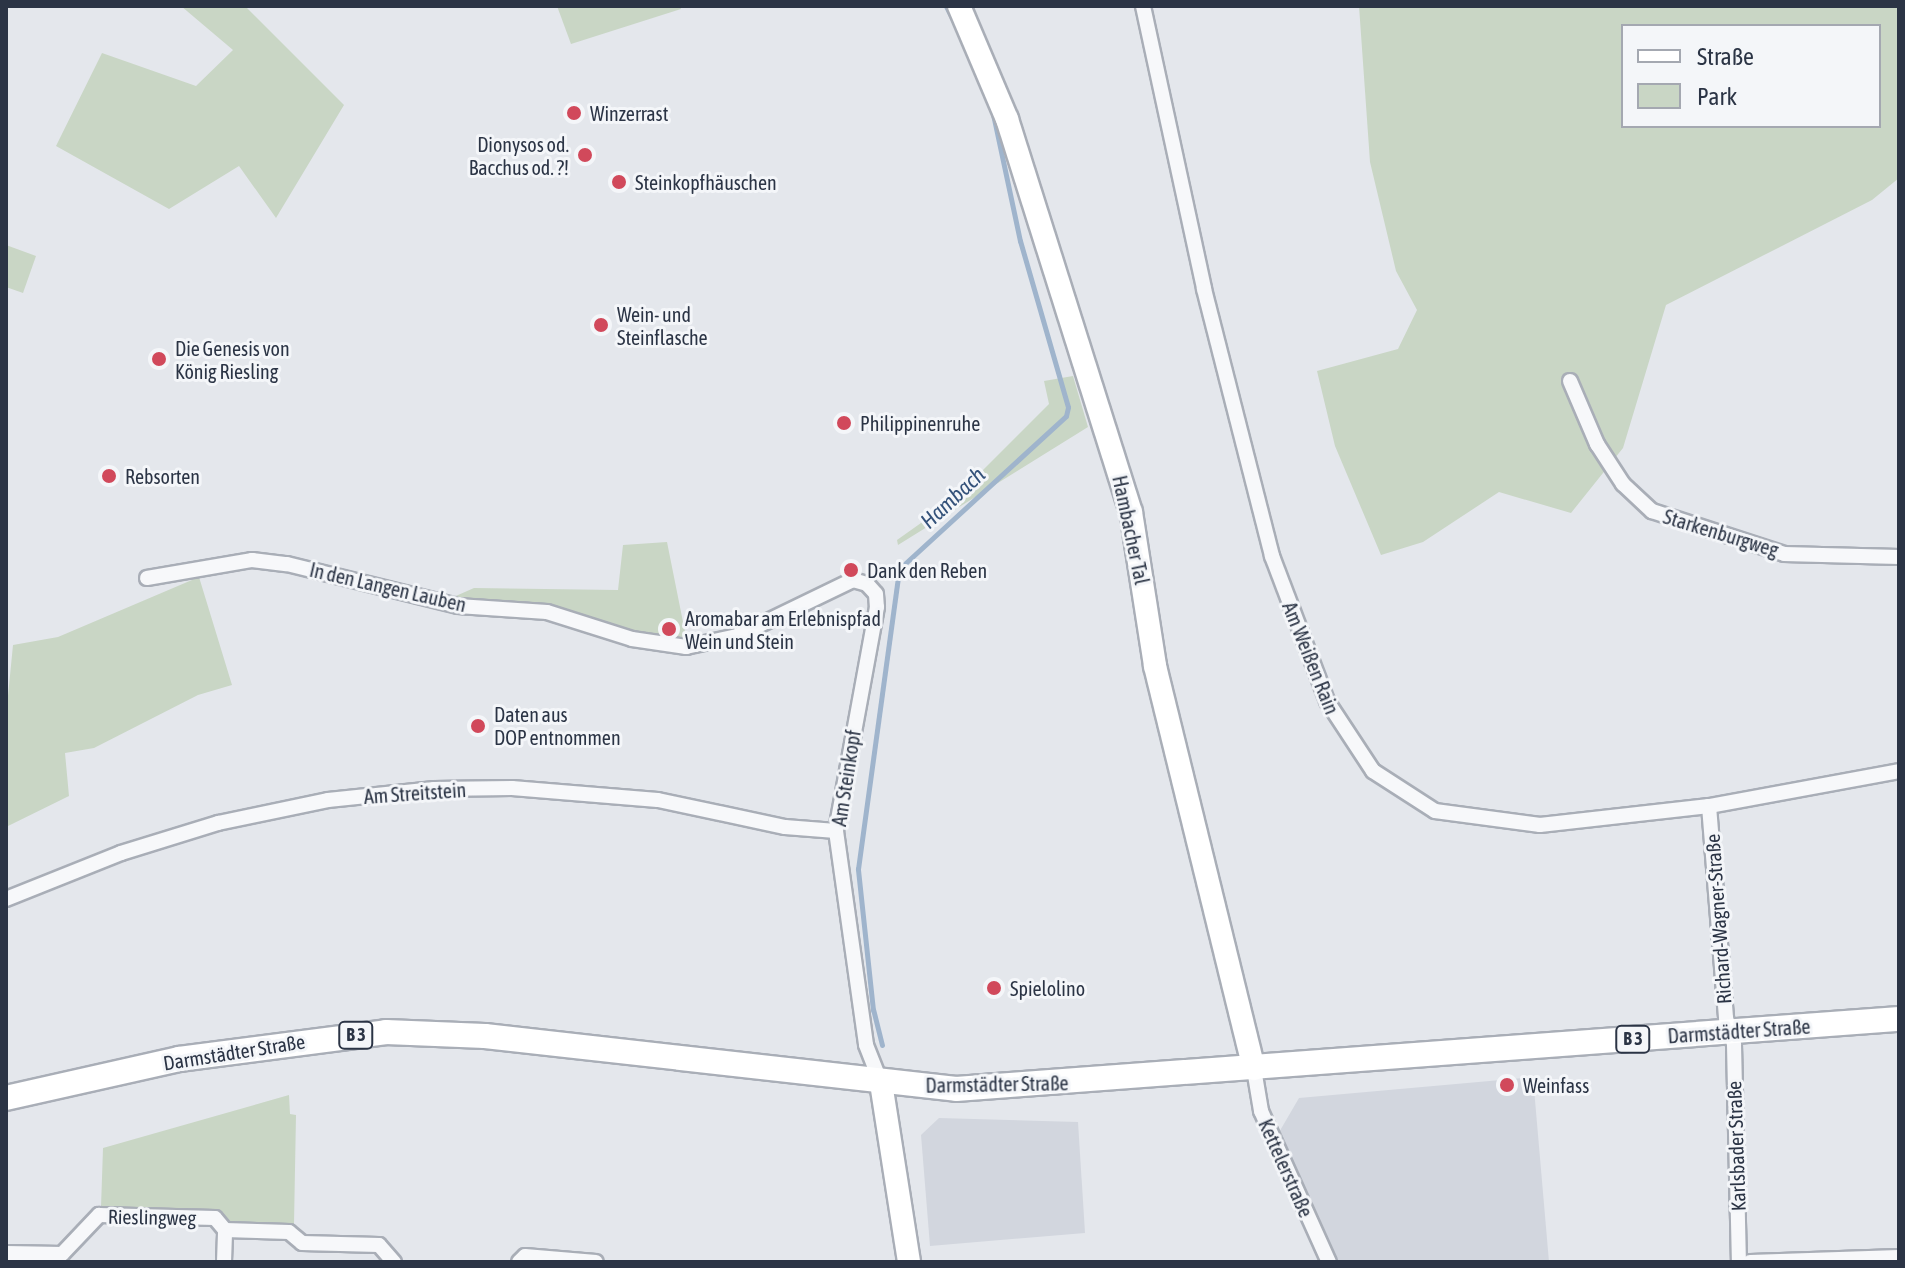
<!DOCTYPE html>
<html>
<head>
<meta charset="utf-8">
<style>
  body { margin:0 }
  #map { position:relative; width:1905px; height:1268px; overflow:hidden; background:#e4e7ec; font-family:"Asap Condensed",sans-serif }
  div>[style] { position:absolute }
  .built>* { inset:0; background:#d2d6de }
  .green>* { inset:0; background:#c9d6c5 }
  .stream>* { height:5px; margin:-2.5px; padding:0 2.5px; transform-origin:2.5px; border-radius:2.5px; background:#9fb4cc }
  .roads { filter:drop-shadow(2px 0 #a9aeb7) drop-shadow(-2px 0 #a9aeb7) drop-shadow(0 2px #a9aeb7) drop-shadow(0 -2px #a9aeb7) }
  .street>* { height:14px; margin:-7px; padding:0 7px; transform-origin:7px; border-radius:7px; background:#f7f8fa }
  .secondary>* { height:22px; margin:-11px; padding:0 11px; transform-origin:11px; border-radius:11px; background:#fff }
  .primary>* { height:24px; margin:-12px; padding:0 12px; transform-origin:12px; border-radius:12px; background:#fff }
  .dots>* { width:22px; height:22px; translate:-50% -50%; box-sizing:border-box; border:4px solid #f4f6f9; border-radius:50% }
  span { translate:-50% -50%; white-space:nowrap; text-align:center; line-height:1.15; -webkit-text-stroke:6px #f4f6f9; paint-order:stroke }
  .shield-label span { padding:2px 6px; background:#f4f6f9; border:2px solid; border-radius:6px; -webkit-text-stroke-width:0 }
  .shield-label { font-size:18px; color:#2b3445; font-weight:700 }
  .poi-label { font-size:20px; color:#2b3445 }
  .left { translate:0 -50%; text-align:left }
  .right { translate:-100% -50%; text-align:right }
  .street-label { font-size:20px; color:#2b3445 }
  .water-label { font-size:22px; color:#34527a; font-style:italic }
  .frame { position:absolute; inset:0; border:8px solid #2b3445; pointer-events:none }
  .legend { position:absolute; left:1621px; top:24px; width:260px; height:104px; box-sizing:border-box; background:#f4f6f9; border:2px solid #a4a8b1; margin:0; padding:10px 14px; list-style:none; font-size:24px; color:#2b3445 }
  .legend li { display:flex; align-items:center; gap:16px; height:40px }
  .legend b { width:40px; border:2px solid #a4a8b1 }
</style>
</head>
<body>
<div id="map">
  <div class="built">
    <i style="clip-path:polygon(1533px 1077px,1549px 1262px,1333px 1262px,1278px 1134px,1299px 1098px)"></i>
    <i style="clip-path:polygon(939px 1118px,1078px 1122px,1085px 1233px,930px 1246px,921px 1135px)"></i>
  </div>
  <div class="green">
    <i style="clip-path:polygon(181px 6px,245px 6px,344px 105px,276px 218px,239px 166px,169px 209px,56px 146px,102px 53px,196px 86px,233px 50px)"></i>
    <i style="clip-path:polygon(557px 6px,680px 6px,681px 9px,571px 44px)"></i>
    <i style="clip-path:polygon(evenodd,1359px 6px,1899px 6px,1899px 178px,1872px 200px,1666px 305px,1623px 448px,1571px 513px,1499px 492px,1423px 542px,1381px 555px,1335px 446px,1317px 371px,1398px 349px,1417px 310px,1396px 271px,1370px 162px,1359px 6px,1623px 26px,1879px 26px,1879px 126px,1623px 126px,1623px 26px)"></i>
    <i style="clip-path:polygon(6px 245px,36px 256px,23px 293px,6px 287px)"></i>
    <i style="clip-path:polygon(1073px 376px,1088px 427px,898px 545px,897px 540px,952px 501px,1049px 404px,1044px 381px)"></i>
    <i style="clip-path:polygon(667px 542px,687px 642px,449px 599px,474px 588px,618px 590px,623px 545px)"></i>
    <i style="clip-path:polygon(199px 577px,232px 685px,198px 695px,94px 748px,65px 753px,69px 796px,6px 827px,6px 716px,13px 645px,58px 637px)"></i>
    <i style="clip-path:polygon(289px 1095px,290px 1114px,296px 1115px,294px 1224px,231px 1222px,219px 1211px,101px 1207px,103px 1148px)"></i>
  </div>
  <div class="stream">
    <i style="left:946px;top:6px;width:27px;rotate:63deg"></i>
    <i style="left:882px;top:1045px;width:36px;rotate:-104deg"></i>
    <i style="left:873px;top:1010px;width:142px;rotate:-96.1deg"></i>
    <i style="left:858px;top:869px;width:303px;rotate:-82.2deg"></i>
    <i style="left:899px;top:569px;width:226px;rotate:-42.5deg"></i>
    <i style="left:1066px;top:416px;width:9px;rotate:-77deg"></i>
    <i style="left:1068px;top:407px;width:173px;rotate:-106.1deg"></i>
    <i style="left:1020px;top:241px;width:135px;rotate:-102deg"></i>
  </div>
  <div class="roads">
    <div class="street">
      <i style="left:1143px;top:6px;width:289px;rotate:77.8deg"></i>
      <i style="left:1204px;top:289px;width:276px;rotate:75.7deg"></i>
      <i style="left:1272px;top:556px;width:155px;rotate:69.2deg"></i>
      <i style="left:1327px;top:701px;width:84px;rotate:56.7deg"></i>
      <i style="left:1373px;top:771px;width:74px;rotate:32.8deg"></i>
      <i style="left:1435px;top:811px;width:106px;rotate:7.6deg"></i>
      <i style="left:1540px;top:825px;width:170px;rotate:-6.4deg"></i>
      <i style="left:1709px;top:806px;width:193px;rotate:-10.4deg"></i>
      <i style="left:1570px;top:381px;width:69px;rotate:66.8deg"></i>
      <i style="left:1597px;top:444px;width:48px;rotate:57deg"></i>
      <i style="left:1623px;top:484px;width:40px;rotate:43deg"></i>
      <i style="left:1652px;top:511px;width:139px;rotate:18deg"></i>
      <i style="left:1784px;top:554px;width:115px;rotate:1.5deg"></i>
      <i style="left:147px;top:578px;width:107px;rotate:-9.7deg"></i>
      <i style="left:252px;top:560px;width:35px;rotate:7deg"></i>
      <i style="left:287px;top:564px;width:176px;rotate:13.8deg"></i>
      <i style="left:458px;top:606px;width:89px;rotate:3.9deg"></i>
      <i style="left:547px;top:612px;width:89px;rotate:17.6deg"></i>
      <i style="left:632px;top:639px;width:55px;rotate:8.4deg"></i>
      <i style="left:686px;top:647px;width:52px;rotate:-12.2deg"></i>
      <i style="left:737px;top:636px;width:129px;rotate:-25.8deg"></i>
      <i style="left:853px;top:580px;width:15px;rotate:16deg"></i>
      <i style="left:867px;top:584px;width:13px;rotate:48deg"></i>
      <i style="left:876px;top:594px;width:13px;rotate:86deg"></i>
      <i style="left:877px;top:607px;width:228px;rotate:100.4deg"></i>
      <i style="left:836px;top:831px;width:216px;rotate:82deg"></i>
      <i style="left:866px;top:1045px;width:41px;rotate:68.5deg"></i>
      <i style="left:1709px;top:806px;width:213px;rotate:85.4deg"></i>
      <i style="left:1726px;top:1018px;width:28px;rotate:73deg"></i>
      <i style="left:1734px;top:1045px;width:217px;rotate:88.7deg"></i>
      <i style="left:6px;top:899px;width:124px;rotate:-21.8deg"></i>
      <i style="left:121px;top:853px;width:102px;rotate:-17.2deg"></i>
      <i style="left:218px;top:823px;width:112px;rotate:-11.8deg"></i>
      <i style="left:328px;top:800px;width:107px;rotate:-5.9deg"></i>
      <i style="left:434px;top:789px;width:78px;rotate:-0.7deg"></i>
      <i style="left:512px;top:788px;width:146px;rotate:4.7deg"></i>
      <i style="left:658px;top:800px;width:130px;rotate:12deg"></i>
      <i style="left:785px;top:827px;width:51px;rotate:4.5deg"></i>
      <i style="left:1254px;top:1069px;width:43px;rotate:80.5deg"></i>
      <i style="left:1261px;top:1111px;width:166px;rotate:65.8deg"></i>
      <i style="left:6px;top:1253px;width:56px;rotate:1deg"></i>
      <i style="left:62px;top:1254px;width:54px;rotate:-46.5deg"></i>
      <i style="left:99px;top:1215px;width:116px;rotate:1.5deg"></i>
      <i style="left:215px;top:1218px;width:16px;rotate:50deg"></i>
      <i style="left:225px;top:1230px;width:64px;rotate:1.8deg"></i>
      <i style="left:289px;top:1232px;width:17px;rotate:40deg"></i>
      <i style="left:302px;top:1243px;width:77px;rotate:1.5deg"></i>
      <i style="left:379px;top:1245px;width:23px;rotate:49deg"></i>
      <i style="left:224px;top:1262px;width:32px;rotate:-88deg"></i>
      <i style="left:519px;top:1262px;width:8px;rotate:-45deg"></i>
      <i style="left:525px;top:1256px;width:71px;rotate:4.8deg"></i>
      <i style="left:1750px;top:1262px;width:149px;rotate:-1.9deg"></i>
    </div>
    <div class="secondary">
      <i style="left:959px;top:6px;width:123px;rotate:67deg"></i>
      <i style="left:1007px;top:119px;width:412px;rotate:72.5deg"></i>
      <i style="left:1131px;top:512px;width:156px;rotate:81.1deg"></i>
      <i style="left:1155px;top:666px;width:415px;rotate:76.2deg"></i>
      <i style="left:881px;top:1083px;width:181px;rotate:81.1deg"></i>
    </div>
    <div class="primary">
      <i style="left:6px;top:1098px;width:177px;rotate:-12.7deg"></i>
      <i style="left:179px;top:1059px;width:209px;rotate:-7.4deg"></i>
      <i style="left:386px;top:1032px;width:99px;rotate:2.3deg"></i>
      <i style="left:485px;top:1036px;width:474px;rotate:6.4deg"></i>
      <i style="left:956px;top:1089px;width:946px;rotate:-4.25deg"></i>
    </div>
  </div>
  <div class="dots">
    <i style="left:574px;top:113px;background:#d1495b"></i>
    <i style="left:585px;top:155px;background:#d1495b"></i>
    <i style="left:619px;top:182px;background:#d1495b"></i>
    <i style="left:601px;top:325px;background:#d1495b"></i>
    <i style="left:159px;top:359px;background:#d1495b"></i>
    <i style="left:844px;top:423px;background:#d1495b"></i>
    <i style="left:109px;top:476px;background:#d1495b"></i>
    <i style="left:851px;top:570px;background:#d1495b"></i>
    <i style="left:669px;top:629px;background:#d1495b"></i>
    <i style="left:478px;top:726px;background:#d1495b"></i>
    <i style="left:994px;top:988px;background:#d1495b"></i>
    <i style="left:1507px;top:1085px;background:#d1495b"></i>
  </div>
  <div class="shield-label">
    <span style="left:356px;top:1035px">B 3</span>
    <span style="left:1633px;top:1039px">B 3</span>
  </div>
  <div class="poi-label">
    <span class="left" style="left:590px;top:113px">Winzerrast</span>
    <span class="right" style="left:569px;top:156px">Dionysos od.<br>Bacchus od. ?!</span>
    <span class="left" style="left:635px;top:182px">Steinkopfhäuschen</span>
    <span class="left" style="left:617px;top:326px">Wein- und<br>Steinflasche</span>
    <span class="left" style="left:175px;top:360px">Die Genesis von<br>König Riesling</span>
    <span class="left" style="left:860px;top:423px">Philippinenruhe</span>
    <span class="left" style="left:125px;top:476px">Rebsorten</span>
    <span class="left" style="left:867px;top:570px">Dank den Reben</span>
    <span class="left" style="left:685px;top:630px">Aromabar am Erlebnispfad<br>Wein und Stein</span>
    <span class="left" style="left:494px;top:726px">Daten aus<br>DOP entnommen</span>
    <span class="left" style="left:1010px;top:988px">Spielolino</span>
    <span class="left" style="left:1523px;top:1085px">Weinfass</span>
  </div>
  <div class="street-label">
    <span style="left:1131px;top:530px;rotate:78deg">Hambacher Tal</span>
    <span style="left:1721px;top:533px;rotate:17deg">Starkenburgweg</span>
    <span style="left:388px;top:587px;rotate:13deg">In den Langen Lauben</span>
    <span style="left:1311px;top:658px;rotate:68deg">Am Weißen Rain</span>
    <span style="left:846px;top:778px;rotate:-81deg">Am Steinkopf</span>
    <span style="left:415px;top:793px;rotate:-4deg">Am Streitstein</span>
    <span style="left:1718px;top:919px;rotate:-94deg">Richard-Wagner-Straße</span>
    <span style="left:1739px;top:1031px;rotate:-4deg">Darmstädter Straße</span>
    <span style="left:234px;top:1052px;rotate:-9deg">Darmstädter Straße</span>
    <span style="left:997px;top:1084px;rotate:-1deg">Darmstädter Straße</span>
    <span style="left:1736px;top:1146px;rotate:-92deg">Karlsbader Straße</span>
    <span style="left:1286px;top:1168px;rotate:66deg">Kettelerstraße</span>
    <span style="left:152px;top:1217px;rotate:1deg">Rieslingweg</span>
  </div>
  <div class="water-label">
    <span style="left:953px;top:498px;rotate:-43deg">Hambach</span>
  </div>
  <div class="frame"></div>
  <ul class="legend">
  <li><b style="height:10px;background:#fff"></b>Straße</li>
  <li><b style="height:22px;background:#c9d6c5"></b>Park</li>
  </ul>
</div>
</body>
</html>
